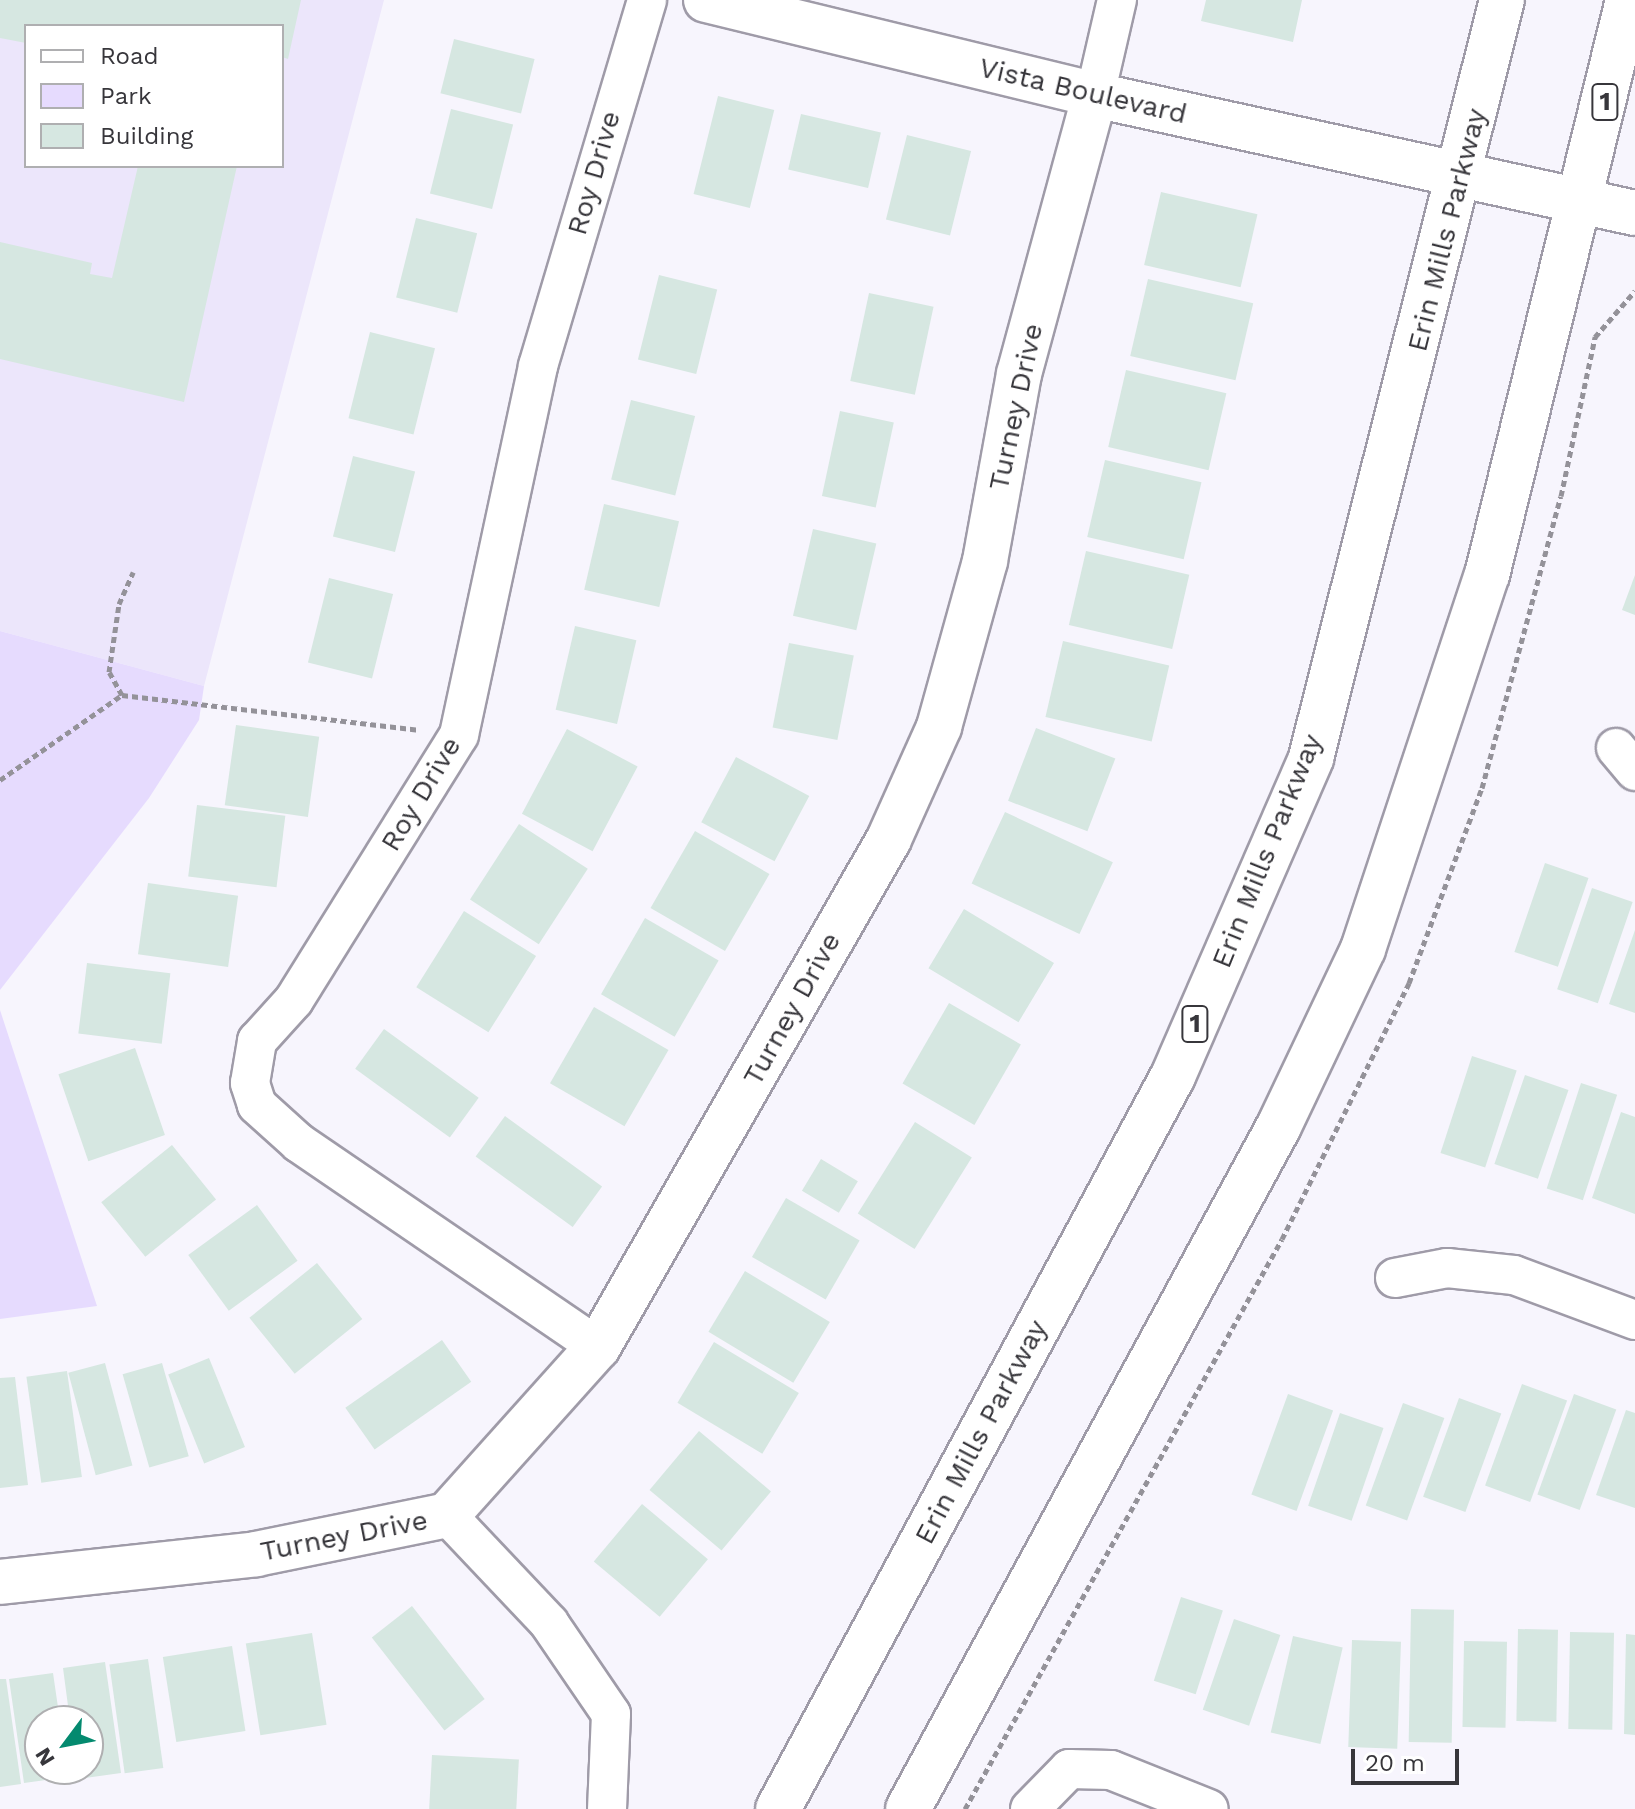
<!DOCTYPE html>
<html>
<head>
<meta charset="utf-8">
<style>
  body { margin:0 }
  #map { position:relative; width:1635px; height:1809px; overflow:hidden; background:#f7f5fd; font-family:"Work Sans",sans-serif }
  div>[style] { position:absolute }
  .built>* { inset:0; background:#ece6fb }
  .green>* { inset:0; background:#e6dbfe }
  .building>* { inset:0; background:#d6e7e1; transform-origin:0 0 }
  .path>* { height:5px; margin-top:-2.5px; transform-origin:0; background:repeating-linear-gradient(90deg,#949299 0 6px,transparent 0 10px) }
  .roads { filter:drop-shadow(2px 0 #9f9ba8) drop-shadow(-2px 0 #9f9ba8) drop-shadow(0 2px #9f9ba8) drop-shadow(0 -2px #9f9ba8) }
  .minor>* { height:38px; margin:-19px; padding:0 19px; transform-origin:19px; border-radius:19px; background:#fff }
  .tertiary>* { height:44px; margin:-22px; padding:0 22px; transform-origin:22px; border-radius:22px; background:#fff }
  .primary>* { height:44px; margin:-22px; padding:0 22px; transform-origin:22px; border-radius:22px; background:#fff }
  span { translate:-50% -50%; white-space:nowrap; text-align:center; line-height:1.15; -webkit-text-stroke:8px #fff; paint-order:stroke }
  .shield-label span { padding:2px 6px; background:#fff; border:2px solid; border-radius:6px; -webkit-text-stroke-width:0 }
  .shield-label { font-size:26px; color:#37363b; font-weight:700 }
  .street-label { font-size:28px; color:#37363b }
  .legend { position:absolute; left:24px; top:24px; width:260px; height:144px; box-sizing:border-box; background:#fff; border:2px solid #afafb1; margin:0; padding:10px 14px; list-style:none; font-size:24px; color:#37363b }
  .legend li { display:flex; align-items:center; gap:16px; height:40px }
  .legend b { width:40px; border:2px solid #afafb1 }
  .north { position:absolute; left:24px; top:1705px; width:80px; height:80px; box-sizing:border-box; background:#fff; border:2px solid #afafb1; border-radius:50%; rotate:238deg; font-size:22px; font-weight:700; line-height:32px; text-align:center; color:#37363b }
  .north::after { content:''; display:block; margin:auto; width:28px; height:36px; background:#048a6f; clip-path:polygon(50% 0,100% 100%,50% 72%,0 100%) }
  .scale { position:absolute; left:1351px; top:1749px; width:108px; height:36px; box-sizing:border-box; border:4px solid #37363b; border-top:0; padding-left:10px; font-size:24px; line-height:28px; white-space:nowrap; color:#37363b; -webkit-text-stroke:6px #fff; paint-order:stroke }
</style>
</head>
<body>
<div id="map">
  <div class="built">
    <i style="clip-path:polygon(evenodd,0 0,384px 0,204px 686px,0 631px,0 0,26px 26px,282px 26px,282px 166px,26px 166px,26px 26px)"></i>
  </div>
  <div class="green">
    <i style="clip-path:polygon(0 631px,204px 686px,199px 720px,149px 798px,0 990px)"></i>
    <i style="clip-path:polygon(0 1010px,97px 1306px,0 1319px)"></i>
  </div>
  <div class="building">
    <i style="clip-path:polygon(0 0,301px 0,288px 59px,282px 57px,282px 26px,26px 26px,26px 43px,0 38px)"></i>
    <i style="clip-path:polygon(1206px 0,1302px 0,1293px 42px,1201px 21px)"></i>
    <i style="left:454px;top:39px;width:83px;height:56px;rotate:14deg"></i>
    <i style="left:718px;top:96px;width:58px;height:101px;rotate:14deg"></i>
    <i style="left:451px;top:109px;width:64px;height:87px;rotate:14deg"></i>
    <i style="left:801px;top:114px;width:82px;height:57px;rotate:13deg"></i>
    <i style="left:907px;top:135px;width:66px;height:87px;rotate:14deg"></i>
    <i style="clip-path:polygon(138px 166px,237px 166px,184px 402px,0 359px,0 242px,92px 263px,90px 274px,112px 278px)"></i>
    <i style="left:1161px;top:192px;width:99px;height:75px;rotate:13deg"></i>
    <i style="left:416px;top:218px;width:63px;height:82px;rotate:14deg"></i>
    <i style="left:659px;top:275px;width:60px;height:87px;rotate:14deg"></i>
    <i style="left:1148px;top:279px;width:108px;height:79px;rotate:13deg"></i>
    <i style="left:869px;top:293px;width:66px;height:90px;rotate:12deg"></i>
    <i style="left:370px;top:332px;width:67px;height:89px;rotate:14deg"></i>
    <i style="left:1126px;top:370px;width:103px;height:79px;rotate:13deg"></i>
    <i style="left:631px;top:400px;width:66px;height:82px;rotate:14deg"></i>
    <i style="left:840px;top:411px;width:55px;height:87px;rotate:12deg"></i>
    <i style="left:353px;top:456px;width:64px;height:83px;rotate:14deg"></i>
    <i style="left:1105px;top:460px;width:99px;height:79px;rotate:13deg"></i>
    <i style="left:604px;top:504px;width:77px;height:88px;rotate:13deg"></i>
    <i style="left:813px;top:529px;width:65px;height:89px;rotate:13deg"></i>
    <i style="left:1086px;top:551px;width:106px;height:76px;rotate:13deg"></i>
    <i style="clip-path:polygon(1635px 575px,1635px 615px,1622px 610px)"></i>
    <i style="left:329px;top:578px;width:66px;height:87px;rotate:14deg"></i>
    <i style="left:575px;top:626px;width:63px;height:86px;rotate:13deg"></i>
    <i style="left:1063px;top:641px;width:109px;height:78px;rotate:13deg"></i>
    <i style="left:789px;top:643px;width:66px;height:86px;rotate:11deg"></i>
    <i style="left:236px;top:725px;width:84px;height:81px;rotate:8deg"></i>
    <i style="left:1036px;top:728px;width:85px;height:78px;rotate:21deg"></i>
    <i style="left:567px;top:729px;width:80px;height:96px;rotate:28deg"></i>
    <i style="left:736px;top:757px;width:83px;height:74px;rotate:28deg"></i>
    <i style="left:197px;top:805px;width:89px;height:72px;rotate:7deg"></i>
    <i style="left:1005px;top:812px;width:119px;height:79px;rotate:25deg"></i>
    <i style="left:519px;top:824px;width:82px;height:90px;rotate:33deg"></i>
    <i style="left:695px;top:831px;width:86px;height:89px;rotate:30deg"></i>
    <i style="left:1545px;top:863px;width:46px;height:94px;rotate:19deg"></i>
    <i style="left:148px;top:883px;width:91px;height:72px;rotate:8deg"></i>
    <i style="left:1592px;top:888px;width:43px;height:107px;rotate:19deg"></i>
    <i style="left:964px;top:909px;width:105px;height:69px;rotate:31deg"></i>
    <i style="left:464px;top:911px;width:85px;height:90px;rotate:32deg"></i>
    <i style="left:645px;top:918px;width:85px;height:88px;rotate:30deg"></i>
    <i style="clip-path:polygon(1635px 930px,1635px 1013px,1609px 1004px)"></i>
    <i style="left:87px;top:963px;width:84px;height:71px;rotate:7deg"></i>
    <i style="left:949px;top:1003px;width:83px;height:93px;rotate:30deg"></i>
    <i style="left:594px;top:1007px;width:86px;height:88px;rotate:30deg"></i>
    <i style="left:384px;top:1029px;width:117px;height:49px;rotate:36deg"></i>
    <i style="left:135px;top:1048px;width:92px;height:81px;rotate:71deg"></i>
    <i style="left:1472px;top:1056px;width:47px;height:102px;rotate:18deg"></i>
    <i style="left:1525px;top:1075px;width:46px;height:94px;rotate:19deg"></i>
    <i style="left:1581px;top:1083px;width:38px;height:111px;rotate:18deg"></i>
    <i style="clip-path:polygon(1621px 1112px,1635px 1117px,1635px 1214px,1592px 1198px)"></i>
    <i style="left:505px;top:1116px;width:120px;height:50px;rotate:36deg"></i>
    <i style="left:915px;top:1122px;width:67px;height:108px;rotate:32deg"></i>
    <i style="left:172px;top:1145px;width:70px;height:91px;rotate:51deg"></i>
    <i style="left:821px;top:1159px;width:43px;height:37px;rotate:31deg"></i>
    <i style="left:786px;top:1198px;width:85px;height:68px;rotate:30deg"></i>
    <i style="left:257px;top:1205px;width:69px;height:85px;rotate:54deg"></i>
    <i style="left:317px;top:1263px;width:72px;height:87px;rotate:51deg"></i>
    <i style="left:745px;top:1271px;width:99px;height:71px;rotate:31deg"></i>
    <i style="left:442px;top:1340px;width:51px;height:118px;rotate:55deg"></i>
    <i style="left:714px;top:1342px;width:99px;height:71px;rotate:31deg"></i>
    <i style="left:209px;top:1358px;width:96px;height:44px;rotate:68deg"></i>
    <i style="left:105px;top:1363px;width:106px;height:38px;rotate:75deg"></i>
    <i style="left:162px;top:1363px;width:97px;height:41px;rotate:74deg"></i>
    <i style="left:67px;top:1371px;width:107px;height:41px;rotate:82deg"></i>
    <i style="clip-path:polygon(15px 1377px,28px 1485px,0 1488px,0 1378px)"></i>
    <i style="left:1522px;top:1384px;width:48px;height:108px;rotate:20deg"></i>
    <i style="left:1288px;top:1394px;width:48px;height:107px;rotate:20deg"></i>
    <i style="left:1574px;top:1394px;width:45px;height:107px;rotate:20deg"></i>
    <i style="left:1459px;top:1398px;width:45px;height:105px;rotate:20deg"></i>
    <i style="left:1403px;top:1403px;width:44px;height:109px;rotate:20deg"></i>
    <i style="clip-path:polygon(1626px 1410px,1635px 1413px,1635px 1508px,1596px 1495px)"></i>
    <i style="left:1340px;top:1413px;width:46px;height:98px;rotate:19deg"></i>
    <i style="left:699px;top:1431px;width:94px;height:77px;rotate:40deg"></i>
    <i style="left:642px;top:1504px;width:86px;height:75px;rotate:40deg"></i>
    <i style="left:1181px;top:1597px;width:44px;height:88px;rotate:18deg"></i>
    <i style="left:412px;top:1606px;width:118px;height:51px;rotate:52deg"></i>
    <i style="left:1411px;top:1609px;width:43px;height:133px;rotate:1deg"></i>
    <i style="left:1234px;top:1619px;width:49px;height:96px;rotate:19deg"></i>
    <i style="left:1518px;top:1629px;width:40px;height:92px;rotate:1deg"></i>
    <i style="left:1570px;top:1632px;width:44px;height:97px;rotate:1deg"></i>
    <i style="left:312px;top:1633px;width:93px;height:67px;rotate:81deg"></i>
    <i style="clip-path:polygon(1626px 1634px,1635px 1635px,1635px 1735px,1624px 1734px)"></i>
    <i style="left:1293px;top:1636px;width:51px;height:99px;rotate:13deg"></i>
    <i style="left:1352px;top:1640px;width:49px;height:107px;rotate:2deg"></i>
    <i style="left:1464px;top:1641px;width:43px;height:86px;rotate:1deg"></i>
    <i style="left:232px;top:1646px;width:86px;height:70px;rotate:81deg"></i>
    <i style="left:148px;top:1659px;width:110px;height:39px;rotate:82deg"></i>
    <i style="clip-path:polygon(105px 1662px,121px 1773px,78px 1779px,77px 1769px,88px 1769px,88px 1721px,70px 1721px,63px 1668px)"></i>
    <i style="clip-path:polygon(53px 1673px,60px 1721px,40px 1721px,40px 1769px,67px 1769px,68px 1777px,24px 1783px,9px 1679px)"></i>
    <i style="clip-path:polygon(0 1679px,6px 1679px,21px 1784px,0 1787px)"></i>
    <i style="left:432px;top:1755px;width:87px;height:54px;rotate:3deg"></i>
  </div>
  <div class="path">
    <i style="left:122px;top:695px;width:26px;rotate:-119deg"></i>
    <i style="left:109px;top:672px;width:69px;rotate:-81.6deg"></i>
    <i style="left:119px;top:604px;width:35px;rotate:-66deg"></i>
    <i style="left:0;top:780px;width:149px;rotate:-34.9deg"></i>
    <i style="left:122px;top:695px;width:298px;rotate:6.7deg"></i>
    <i style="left:965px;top:1809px;width:652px;rotate:-60.92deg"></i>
    <i style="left:1282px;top:1239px;width:286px;rotate:-63.6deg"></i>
    <i style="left:1409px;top:983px;width:208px;rotate:-69.5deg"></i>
    <i style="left:1482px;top:788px;width:302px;rotate:-74.9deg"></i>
    <i style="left:1561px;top:496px;width:163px;rotate:-77.9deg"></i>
    <i style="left:1595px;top:337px;width:61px;rotate:-49deg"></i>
  </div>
  <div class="roads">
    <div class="minor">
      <i style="left:1095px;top:95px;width:98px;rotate:-77deg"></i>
      <i style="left:1616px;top:748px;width:30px;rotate:50deg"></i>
      <i style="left:1395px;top:1278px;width:53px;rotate:-10.9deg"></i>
      <i style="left:1447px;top:1268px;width:67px;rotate:6deg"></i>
      <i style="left:1514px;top:1275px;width:129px;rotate:20.4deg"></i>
      <i style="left:598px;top:1347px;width:362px;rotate:-145.7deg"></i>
      <i style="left:299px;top:1143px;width:57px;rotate:-137.9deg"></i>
      <i style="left:257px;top:1105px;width:23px;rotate:-108deg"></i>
      <i style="left:250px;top:1083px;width:43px;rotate:-80.5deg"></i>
      <i style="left:257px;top:1041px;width:55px;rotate:-47.9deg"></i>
      <i style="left:294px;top:1000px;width:312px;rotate:-58.1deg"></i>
      <i style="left:459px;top:735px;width:377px;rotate:-77.9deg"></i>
      <i style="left:538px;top:366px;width:382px;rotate:-73.4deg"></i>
      <i style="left:447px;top:1515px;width:149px;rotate:46.6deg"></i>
      <i style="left:549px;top:1623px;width:110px;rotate:55.7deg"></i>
      <i style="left:611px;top:1714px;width:95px;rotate:92.4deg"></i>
      <i style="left:1030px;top:1809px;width:56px;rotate:-45.7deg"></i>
      <i style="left:1069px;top:1769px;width:42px;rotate:1.4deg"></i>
      <i style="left:1111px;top:1770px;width:105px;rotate:21.7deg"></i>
    </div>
    <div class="tertiary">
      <i style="left:706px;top:0;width:400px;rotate:13.7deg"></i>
      <i style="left:1095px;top:95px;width:553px;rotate:12.33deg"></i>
      <i style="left:0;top:1582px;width:258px;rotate:-6.2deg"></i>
      <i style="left:256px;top:1554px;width:195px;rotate:-11.5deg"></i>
      <i style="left:447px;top:1515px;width:226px;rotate:-48.1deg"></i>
      <i style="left:598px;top:1347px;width:585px;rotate:-60.19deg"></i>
      <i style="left:889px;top:839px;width:123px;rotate:-65.9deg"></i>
      <i style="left:939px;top:727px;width:172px;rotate:-74.5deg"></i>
      <i style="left:985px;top:561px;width:190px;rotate:-79.7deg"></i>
      <i style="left:1019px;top:374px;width:289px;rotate:-74.8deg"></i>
    </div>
    <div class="primary">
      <i style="left:778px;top:1809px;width:833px;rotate:-61.68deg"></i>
      <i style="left:1173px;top:1076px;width:347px;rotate:-66.5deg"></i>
      <i style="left:1311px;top:758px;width:782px;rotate:-75.86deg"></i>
      <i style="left:908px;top:1809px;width:777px;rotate:-61.49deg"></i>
      <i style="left:1279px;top:1126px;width:196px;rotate:-64.6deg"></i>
      <i style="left:1363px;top:949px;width:394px;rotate:-71.7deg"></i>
      <i style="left:1487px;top:575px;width:592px;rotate:-76.22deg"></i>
    </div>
  </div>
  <div class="shield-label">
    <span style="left:1605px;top:102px">1</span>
    <span style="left:1195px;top:1024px">1</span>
  </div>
  <div class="street-label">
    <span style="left:1083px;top:91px;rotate:13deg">Vista Boulevard</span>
    <span style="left:594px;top:173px;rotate:-74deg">Roy Drive</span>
    <span style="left:1447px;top:230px;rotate:-76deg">Erin Mills Parkway</span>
    <span style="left:1016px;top:407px;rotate:-78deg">Turney Drive</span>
    <span style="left:421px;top:794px;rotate:-59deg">Roy Drive</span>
    <span style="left:1267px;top:851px;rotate:-68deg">Erin Mills Parkway</span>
    <span style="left:792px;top:1009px;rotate:-61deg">Turney Drive</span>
    <span style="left:981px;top:1432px;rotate:-62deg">Erin Mills Parkway</span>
    <span style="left:344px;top:1536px;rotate:-11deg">Turney Drive</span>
  </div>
  <ul class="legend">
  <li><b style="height:10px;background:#fff"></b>Road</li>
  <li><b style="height:22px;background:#e6dbfe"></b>Park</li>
  <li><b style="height:22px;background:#d6e7e1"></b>Building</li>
  </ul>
  <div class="north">N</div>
  <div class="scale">20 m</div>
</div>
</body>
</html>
